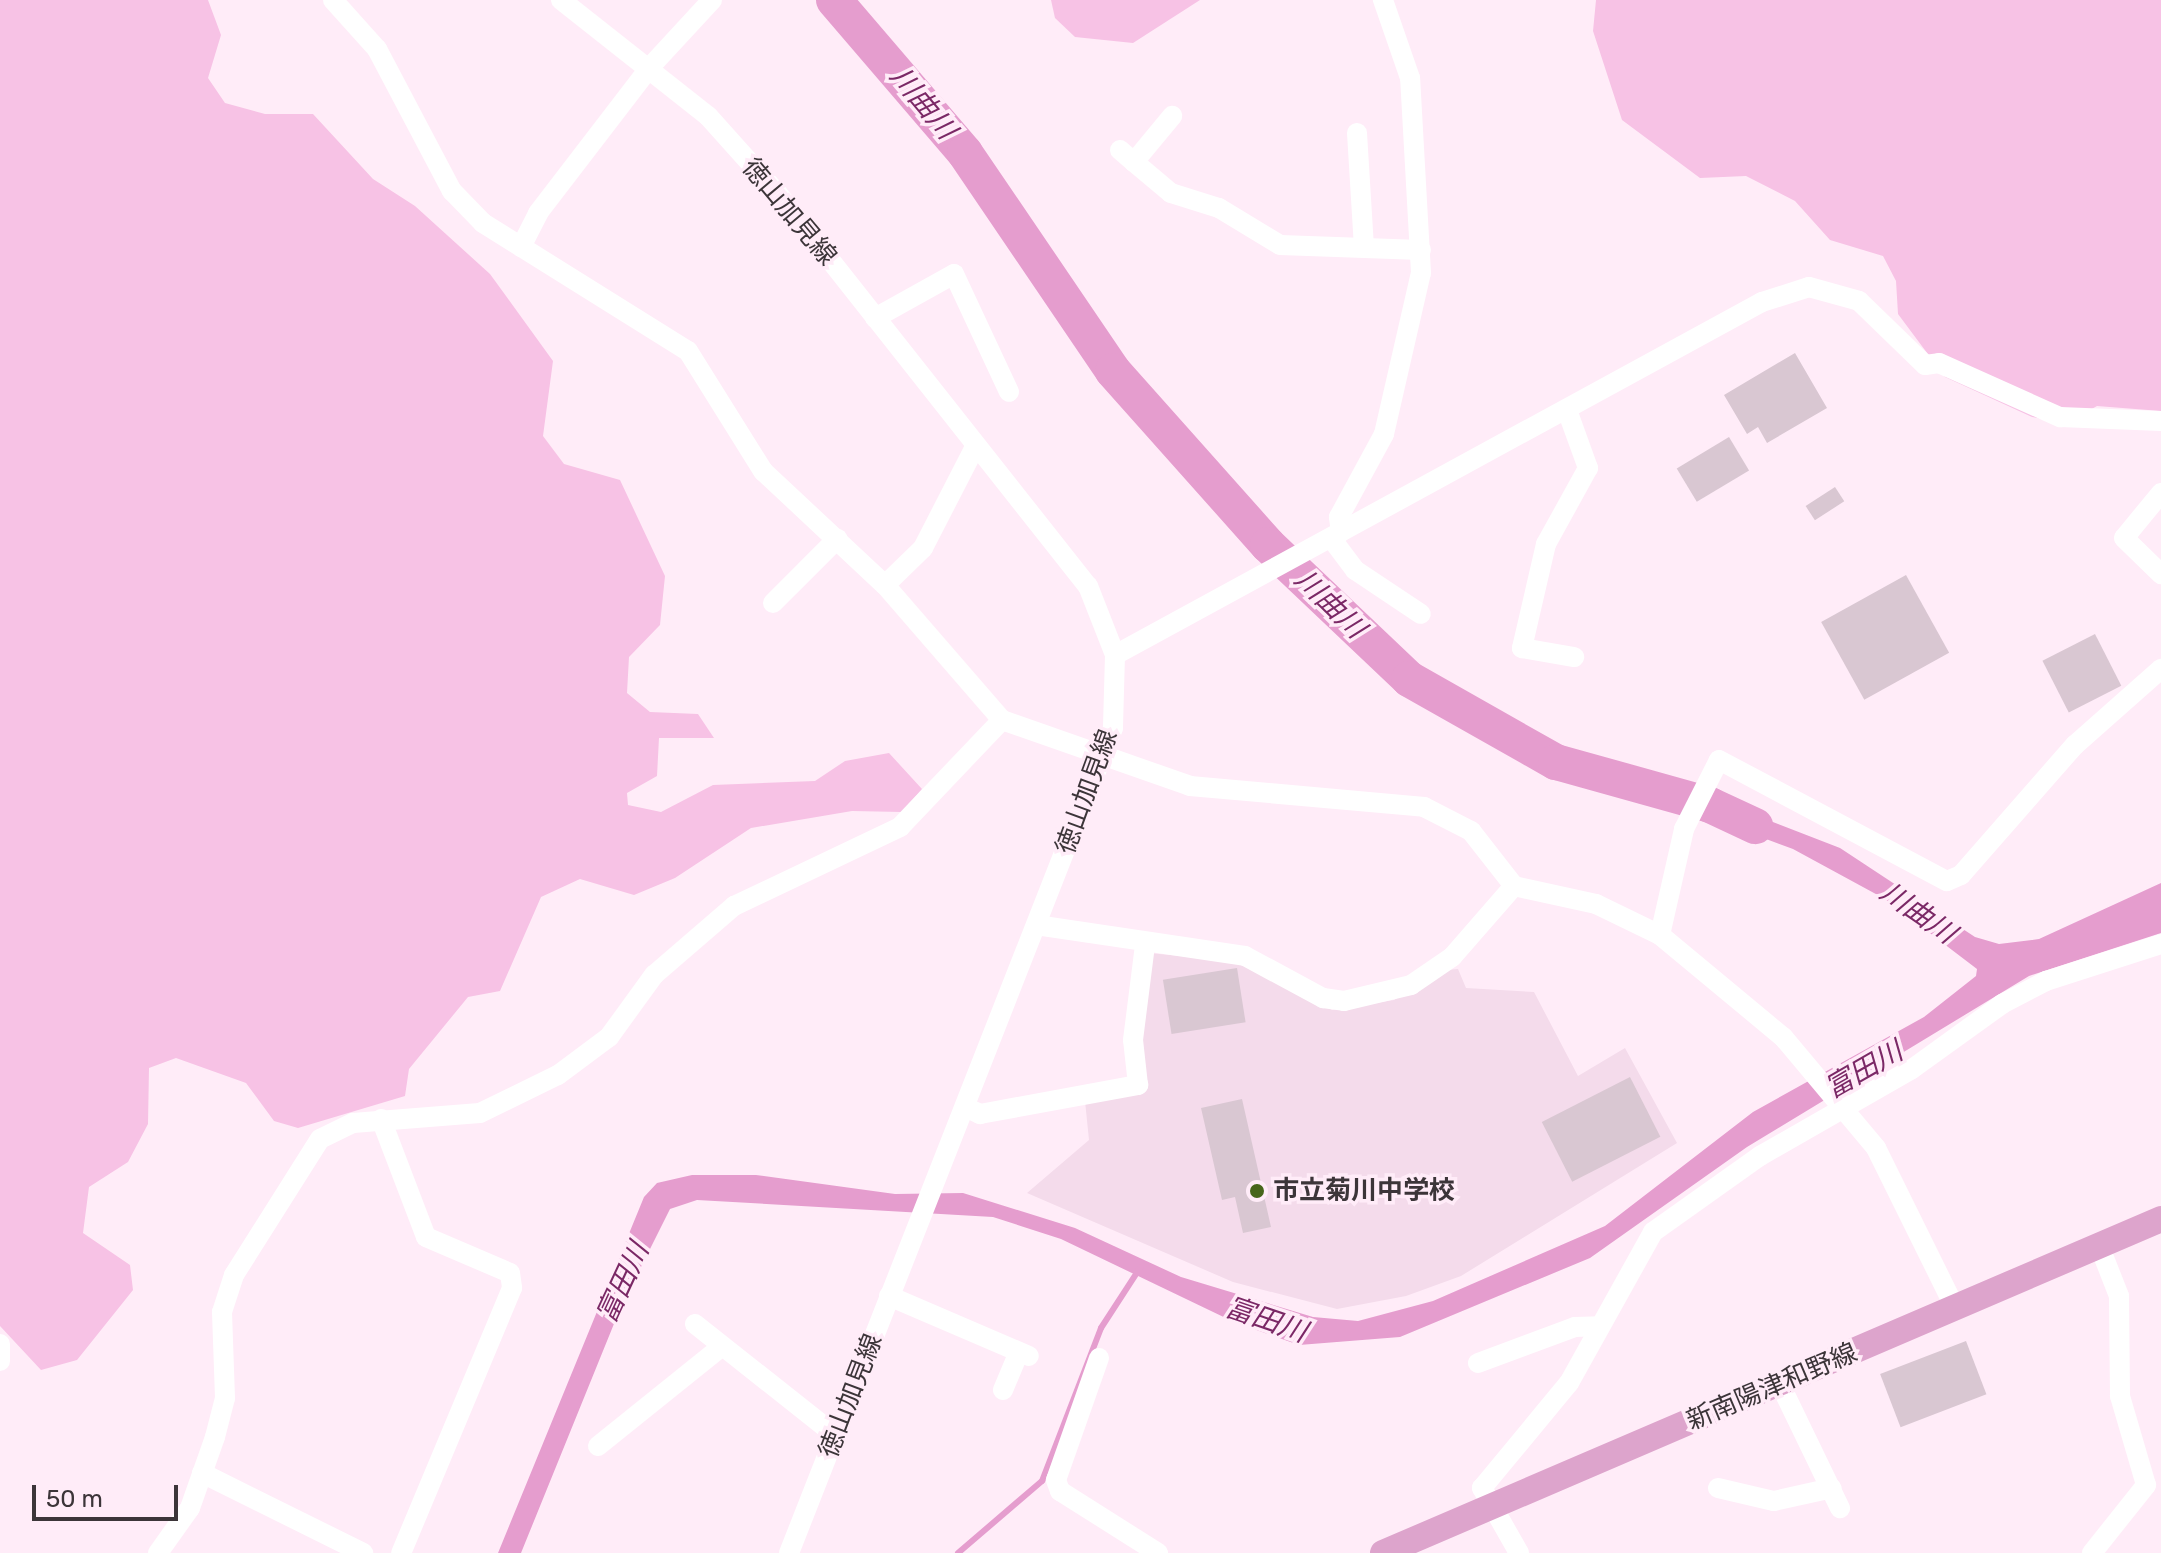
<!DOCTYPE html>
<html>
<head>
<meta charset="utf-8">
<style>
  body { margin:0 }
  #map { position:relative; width:2161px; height:1553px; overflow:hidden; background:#ffecf8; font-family:Rubik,"Noto Sans JP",sans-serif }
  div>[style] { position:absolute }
  .built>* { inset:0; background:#f4dbeb }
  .green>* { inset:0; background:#f7c2e5 }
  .water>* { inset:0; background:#e59dce }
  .stream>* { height:6px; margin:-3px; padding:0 3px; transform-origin:3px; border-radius:3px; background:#e59dce }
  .river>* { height:36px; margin:-18px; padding:0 18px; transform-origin:18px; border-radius:18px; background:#e59dce }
  .building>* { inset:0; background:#d9c7d2; transform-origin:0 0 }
  .minor>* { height:20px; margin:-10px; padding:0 10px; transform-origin:10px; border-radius:10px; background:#fff }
  .major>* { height:26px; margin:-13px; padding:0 13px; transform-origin:13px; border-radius:13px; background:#dda4cc }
  .dots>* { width:22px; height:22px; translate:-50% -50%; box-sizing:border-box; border:4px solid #ffecf8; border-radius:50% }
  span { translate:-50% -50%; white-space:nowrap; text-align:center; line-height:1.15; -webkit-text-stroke:7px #ffecf8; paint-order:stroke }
  .street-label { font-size:26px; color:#3c3539 }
  .poi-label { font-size:26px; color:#3c3539; font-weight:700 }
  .left { translate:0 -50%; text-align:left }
  .water-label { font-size:28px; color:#7b2866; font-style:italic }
  .scale { position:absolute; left:32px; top:1485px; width:146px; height:36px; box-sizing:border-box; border:4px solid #3c3539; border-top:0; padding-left:10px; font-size:24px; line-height:28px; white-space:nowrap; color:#3c3539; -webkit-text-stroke:6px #ffecf8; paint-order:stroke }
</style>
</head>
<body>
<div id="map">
  <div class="built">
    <i style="clip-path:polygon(1149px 953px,1244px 962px,1332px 1010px,1394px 1000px,1447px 970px,1458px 969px,1466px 988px,1534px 992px,1578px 1076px,1625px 1048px,1677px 1143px,1461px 1276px,1406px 1296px,1337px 1309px,1233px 1282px,1027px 1193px,1089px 1140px,1085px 1101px,1145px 1090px,1137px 1039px)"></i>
  </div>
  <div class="green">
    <i style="clip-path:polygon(0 0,208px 0,221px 35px,208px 78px,225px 103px,265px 114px,313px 114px,373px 179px,415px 206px,490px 274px,553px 361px,543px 436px,564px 464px,620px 480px,665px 576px,660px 625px,629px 657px,627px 693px,650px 712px,698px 714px,714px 738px,659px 738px,657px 776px,627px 793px,628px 805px,661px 812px,713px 785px,815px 781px,845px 761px,889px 753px,922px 789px,902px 812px,852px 811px,751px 828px,675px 878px,634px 895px,580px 879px,541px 897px,500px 991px,468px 997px,409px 1069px,405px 1096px,298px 1128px,274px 1121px,246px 1083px,176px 1058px,149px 1068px,148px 1124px,128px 1162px,89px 1187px,83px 1233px,130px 1265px,133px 1290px,77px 1360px,41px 1370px,0 1326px)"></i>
    <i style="clip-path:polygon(1051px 0,1200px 0,1133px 43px,1075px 37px,1055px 18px)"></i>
    <i style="clip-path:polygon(1596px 0,2161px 0,2161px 411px,2097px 406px,2067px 423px,2032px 417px,1945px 377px,1898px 314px,1896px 281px,1883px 256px,1830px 240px,1795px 201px,1746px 176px,1700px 178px,1622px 120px,1593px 31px)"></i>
  </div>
  <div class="water">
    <i style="clip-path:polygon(1713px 799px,1840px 848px,1975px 937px,1999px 944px,2039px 939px,2161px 883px,2161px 933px,2029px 976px,1747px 1147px,1590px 1258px,1400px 1337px,1299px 1345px,1234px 1322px,1061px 1239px,993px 1217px,697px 1200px,670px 1209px,620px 1309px,521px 1553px,498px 1553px,644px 1197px,657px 1183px,692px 1175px,756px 1175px,895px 1194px,963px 1193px,1075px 1228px,1181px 1277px,1313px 1317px,1358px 1321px,1433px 1301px,1605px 1226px,1753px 1112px,1924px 1017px,1976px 976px,1977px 969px,1885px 899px,1793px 849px,1705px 816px)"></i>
  </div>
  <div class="stream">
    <i style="left:958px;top:1553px;width:111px;rotate:-40.6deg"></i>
    <i style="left:1042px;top:1481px;width:164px;rotate:-68.9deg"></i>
    <i style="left:1101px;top:1328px;width:72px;rotate:-57deg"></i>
  </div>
  <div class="river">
    <i style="left:834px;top:0;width:201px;rotate:49.4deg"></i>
    <i style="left:965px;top:153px;width:263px;rotate:55.8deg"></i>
    <i style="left:1113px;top:371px;width:233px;rotate:48.3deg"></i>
    <i style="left:1268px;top:545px;width:195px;rotate:43.5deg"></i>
    <i style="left:1409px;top:679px;width:169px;rotate:29.5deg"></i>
    <i style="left:1556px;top:762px;width:160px;rotate:15.6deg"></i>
    <i style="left:1710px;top:805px;width:50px;rotate:25deg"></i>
  </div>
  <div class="building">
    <i style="clip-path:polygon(1795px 353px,1827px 408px,1767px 443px,1758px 427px,1747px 434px,1724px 395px)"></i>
    <i style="left:1729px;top:437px;width:39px;height:61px;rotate:59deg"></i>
    <i style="left:1835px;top:487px;width:17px;height:35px;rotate:57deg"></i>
    <i style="left:1906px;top:575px;width:89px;height:97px;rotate:61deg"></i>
    <i style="left:2095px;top:634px;width:58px;height:59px;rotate:63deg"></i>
    <i style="left:1237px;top:968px;width:55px;height:75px;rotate:81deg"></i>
    <i style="left:1630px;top:1077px;width:67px;height:99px;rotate:63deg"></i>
    <i style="clip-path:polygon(1242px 1099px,1271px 1227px,1243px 1233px,1235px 1197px,1222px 1200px,1201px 1108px)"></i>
    <i style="left:1966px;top:1341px;width:57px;height:92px;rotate:69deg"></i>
  </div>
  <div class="minor">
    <i style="left:333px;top:0;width:66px;rotate:48.1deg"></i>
    <i style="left:377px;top:49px;width:161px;rotate:62.2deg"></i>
    <i style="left:452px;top:191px;width:45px;rotate:45.9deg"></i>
    <i style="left:483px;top:223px;width:242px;rotate:32deg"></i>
    <i style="left:688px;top:351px;width:142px;rotate:58deg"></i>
    <i style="left:763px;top:471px;width:167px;rotate:43.1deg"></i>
    <i style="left:885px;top:585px;width:179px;rotate:49.1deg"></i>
    <i style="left:1002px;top:720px;width:199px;rotate:19.3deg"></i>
    <i style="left:1190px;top:786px;width:235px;rotate:5.1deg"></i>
    <i style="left:1424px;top:807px;width:53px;rotate:27.1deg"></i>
    <i style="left:1471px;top:831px;width:70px;rotate:52deg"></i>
    <i style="left:1514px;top:886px;width:84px;rotate:12.4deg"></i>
    <i style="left:1596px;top:904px;width:71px;rotate:25.8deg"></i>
    <i style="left:1660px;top:935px;width:160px;rotate:39.7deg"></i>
    <i style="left:1783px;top:1037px;width:145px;rotate:50deg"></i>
    <i style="left:1876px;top:1148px;width:178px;rotate:63.7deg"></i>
    <i style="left:561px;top:0;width:187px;rotate:38.3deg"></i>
    <i style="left:708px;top:116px;width:105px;rotate:48.1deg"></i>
    <i style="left:778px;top:194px;width:500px;rotate:51.7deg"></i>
    <i style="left:1088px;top:586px;width:74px;rotate:68.6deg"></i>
    <i style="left:1115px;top:655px;width:73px;rotate:91.6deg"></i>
    <i style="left:1113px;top:728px;width:886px;rotate:111.44deg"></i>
    <i style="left:1357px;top:133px;width:113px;rotate:86.5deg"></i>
    <i style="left:1120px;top:150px;width:18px;rotate:41deg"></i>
    <i style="left:1134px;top:162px;width:60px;rotate:-50.4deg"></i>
    <i style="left:1134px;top:162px;width:48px;rotate:40deg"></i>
    <i style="left:1171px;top:193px;width:50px;rotate:17.4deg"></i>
    <i style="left:1219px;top:208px;width:71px;rotate:31.2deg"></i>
    <i style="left:1280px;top:245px;width:141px;rotate:2deg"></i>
    <i style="left:521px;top:247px;width:38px;rotate:-63deg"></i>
    <i style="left:538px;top:213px;width:185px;rotate:-52.5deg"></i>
    <i style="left:651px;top:66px;width:90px;rotate:-47.3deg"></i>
    <i style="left:875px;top:318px;width:90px;rotate:-29.1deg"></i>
    <i style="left:954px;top:274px;width:130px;rotate:65deg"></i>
    <i style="left:1567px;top:410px;width:62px;rotate:70.1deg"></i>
    <i style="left:1588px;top:468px;width:87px;rotate:118.9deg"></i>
    <i style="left:1546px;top:544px;width:107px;rotate:103deg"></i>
    <i style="left:1522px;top:648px;width:53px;rotate:9.8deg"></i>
    <i style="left:2161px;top:493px;width:58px;rotate:129.4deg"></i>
    <i style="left:2124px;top:538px;width:52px;rotate:44.2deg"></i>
    <i style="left:1341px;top:532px;width:15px;rotate:-98deg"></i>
    <i style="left:1339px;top:517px;width:94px;rotate:-61.5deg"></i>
    <i style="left:1384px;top:434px;width:165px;rotate:-77.1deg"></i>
    <i style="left:1421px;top:273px;width:195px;rotate:-93.2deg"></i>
    <i style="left:1410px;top:78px;width:83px;rotate:-109.1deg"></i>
    <i style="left:1331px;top:538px;width:40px;rotate:53deg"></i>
    <i style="left:1355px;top:570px;width:79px;rotate:33.7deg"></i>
    <i style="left:885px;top:585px;width:53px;rotate:-44.2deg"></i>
    <i style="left:923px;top:548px;width:114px;rotate:-62.8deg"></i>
    <i style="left:773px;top:603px;width:91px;rotate:-45deg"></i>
    <i style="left:1115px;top:655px;width:737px;rotate:-28.62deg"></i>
    <i style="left:1762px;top:302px;width:49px;rotate:-17.7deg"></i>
    <i style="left:1809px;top:287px;width:52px;rotate:15.6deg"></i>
    <i style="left:1859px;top:301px;width:92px;rotate:44.1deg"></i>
    <i style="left:1925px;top:365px;width:14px;rotate:-8deg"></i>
    <i style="left:1939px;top:363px;width:133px;rotate:24.1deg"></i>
    <i style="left:2060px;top:417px;width:101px;rotate:2.3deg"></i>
    <i style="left:1036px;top:925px;width:211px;rotate:8.4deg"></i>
    <i style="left:1245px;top:956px;width:89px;rotate:28.3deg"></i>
    <i style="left:1323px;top:998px;width:21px;rotate:8deg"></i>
    <i style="left:1344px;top:1001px;width:69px;rotate:-13.4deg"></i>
    <i style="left:1411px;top:985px;width:50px;rotate:-34.3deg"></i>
    <i style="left:1452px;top:957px;width:94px;rotate:-48.9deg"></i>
    <i style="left:1660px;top:935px;width:109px;rotate:-77.2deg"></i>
    <i style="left:1684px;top:829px;width:77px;rotate:-63.1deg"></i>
    <i style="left:1719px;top:760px;width:258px;rotate:28deg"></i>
    <i style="left:1947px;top:881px;width:15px;rotate:-23deg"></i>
    <i style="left:1961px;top:875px;width:173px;rotate:-48.8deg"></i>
    <i style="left:2075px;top:745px;width:115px;rotate:-41.5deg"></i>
    <i style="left:965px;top:1107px;width:17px;rotate:25deg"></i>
    <i style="left:980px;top:1114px;width:161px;rotate:-10.4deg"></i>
    <i style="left:1138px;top:1085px;width:45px;rotate:-96.3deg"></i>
    <i style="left:1133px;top:1040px;width:96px;rotate:-82.8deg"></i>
    <i style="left:381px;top:1119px;width:126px;rotate:69.1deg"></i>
    <i style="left:426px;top:1237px;width:91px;rotate:23.2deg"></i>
    <i style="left:510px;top:1273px;width:15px;rotate:82deg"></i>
    <i style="left:512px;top:1288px;width:287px;rotate:112.7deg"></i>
    <i style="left:889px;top:1296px;width:152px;rotate:23.2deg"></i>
    <i style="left:695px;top:1324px;width:179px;rotate:38.4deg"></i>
    <i style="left:0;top:1344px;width:17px;rotate:90deg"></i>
    <i style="left:1099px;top:1358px;width:129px;rotate:109.4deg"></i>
    <i style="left:1056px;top:1480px;width:12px;rotate:70deg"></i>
    <i style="left:1060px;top:1491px;width:116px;rotate:32.3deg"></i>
    <i style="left:1478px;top:1363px;width:103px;rotate:-20.4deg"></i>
    <i style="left:1575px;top:1327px;width:25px;rotate:-2deg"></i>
    <i style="left:1780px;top:1384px;width:138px;rotate:64.2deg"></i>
    <i style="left:1003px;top:1390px;width:41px;rotate:-67.2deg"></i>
    <i style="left:598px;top:1446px;width:158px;rotate:-38.8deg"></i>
    <i style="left:202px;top:1473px;width:180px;rotate:26.4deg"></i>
    <i style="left:1718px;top:1488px;width:57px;rotate:13.1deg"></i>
    <i style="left:1774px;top:1501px;width:59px;rotate:-12.6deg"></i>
    <i style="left:158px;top:1553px;width:55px;rotate:-54.6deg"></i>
    <i style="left:190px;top:1508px;width:75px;rotate:-70.6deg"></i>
    <i style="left:215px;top:1437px;width:40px;rotate:-75.6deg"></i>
    <i style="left:225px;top:1398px;width:86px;rotate:-92deg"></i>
    <i style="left:222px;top:1312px;width:39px;rotate:-72deg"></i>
    <i style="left:234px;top:1275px;width:161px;rotate:-57.7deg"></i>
    <i style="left:320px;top:1139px;width:37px;rotate:-26deg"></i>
    <i style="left:353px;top:1123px;width:127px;rotate:-4.5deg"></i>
    <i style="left:480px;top:1113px;width:87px;rotate:-26deg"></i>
    <i style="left:558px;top:1075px;width:64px;rotate:-36.7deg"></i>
    <i style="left:609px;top:1037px;width:77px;rotate:-54deg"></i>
    <i style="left:654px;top:975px;width:106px;rotate:-40.8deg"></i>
    <i style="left:734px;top:906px;width:184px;rotate:-25.4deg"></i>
    <i style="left:900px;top:827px;width:148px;rotate:-46.4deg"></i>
    <i style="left:1519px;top:1553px;width:75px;rotate:-119.6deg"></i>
    <i style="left:1482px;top:1488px;width:136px;rotate:-50.4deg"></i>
    <i style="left:1569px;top:1383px;width:173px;rotate:-60.9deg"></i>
    <i style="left:1653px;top:1232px;width:131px;rotate:-35.4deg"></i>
    <i style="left:1760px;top:1156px;width:175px;rotate:-29.8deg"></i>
    <i style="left:1912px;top:1069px;width:111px;rotate:-35.8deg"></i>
    <i style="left:2002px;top:1004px;width:50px;rotate:-27.6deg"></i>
    <i style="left:2046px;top:981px;width:121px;rotate:-17.8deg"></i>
    <i style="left:2092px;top:1553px;width:87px;rotate:-51.5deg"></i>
    <i style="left:2146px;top:1485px;width:93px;rotate:-106.3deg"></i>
    <i style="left:2120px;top:1396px;width:100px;rotate:-90.6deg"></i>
    <i style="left:2119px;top:1296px;width:55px;rotate:-111.4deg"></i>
  </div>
  <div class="major">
    <i style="left:1383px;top:1553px;width:847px;rotate:-23.23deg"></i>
  </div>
  <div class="dots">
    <i style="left:1257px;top:1191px;background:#47661b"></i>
  </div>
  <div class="street-label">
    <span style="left:789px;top:212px;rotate:50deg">徳山加見線</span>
    <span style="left:1087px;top:792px;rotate:-70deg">徳山加見線</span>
    <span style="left:1772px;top:1387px;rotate:-23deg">新南陽津和野線</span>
    <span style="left:851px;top:1396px;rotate:-69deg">徳山加見線</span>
  </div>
  <div class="poi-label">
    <span class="left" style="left:1273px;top:1191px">市立菊川中学校</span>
  </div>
  <div class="water-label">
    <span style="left:923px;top:103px;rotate:50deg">川曲川</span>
    <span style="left:1330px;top:604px;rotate:44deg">川曲川</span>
    <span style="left:1918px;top:913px;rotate:35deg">川曲川</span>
    <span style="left:1864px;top:1070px;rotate:-30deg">富田川</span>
    <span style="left:623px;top:1283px;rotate:-65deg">富田川</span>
    <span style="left:1266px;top:1320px;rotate:19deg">富田川</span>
  </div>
  <div class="scale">50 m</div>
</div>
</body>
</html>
